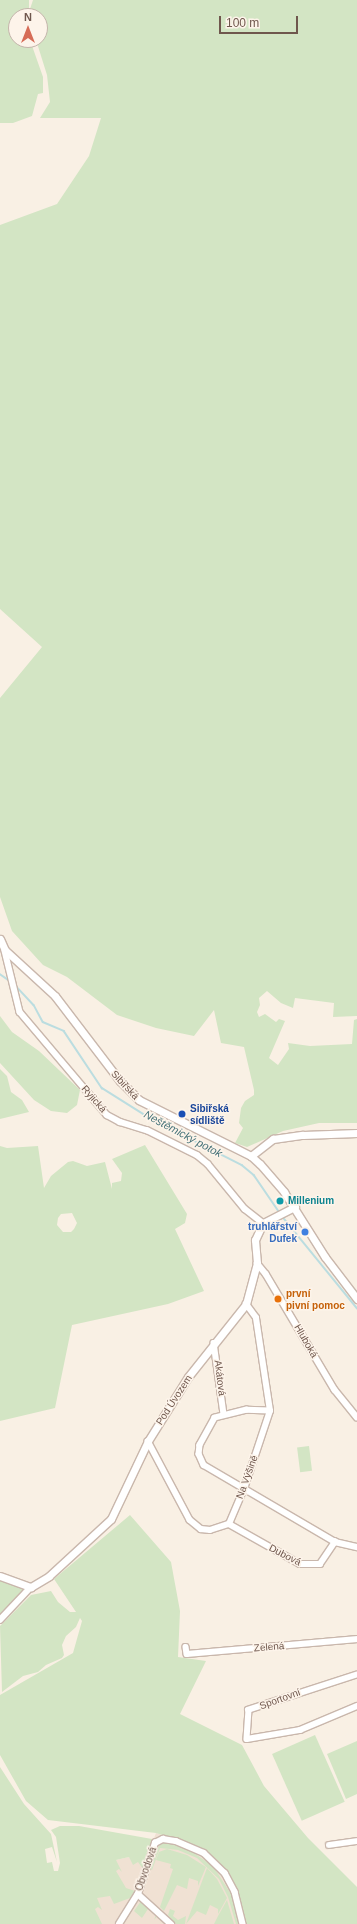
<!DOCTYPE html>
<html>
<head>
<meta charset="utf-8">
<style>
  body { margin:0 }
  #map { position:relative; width:357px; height:1924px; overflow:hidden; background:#f9f0e4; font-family:Arial,sans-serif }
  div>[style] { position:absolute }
  .residential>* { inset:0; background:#f0e1d3 }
  .green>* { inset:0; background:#d3e5c4; transform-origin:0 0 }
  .stream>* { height:1.5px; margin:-0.75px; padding:0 0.75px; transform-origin:0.75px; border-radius:0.75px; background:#bbdde0 }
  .roads { filter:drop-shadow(1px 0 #c9b7ac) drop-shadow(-1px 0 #c9b7ac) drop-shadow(0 1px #c9b7ac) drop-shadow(0 -1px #c9b7ac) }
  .minor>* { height:5.5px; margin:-2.75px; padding:0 2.75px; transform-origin:2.75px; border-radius:2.75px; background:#fff }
  .tertiary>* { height:7px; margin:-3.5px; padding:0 3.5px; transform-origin:3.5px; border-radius:3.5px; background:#fff }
  .dots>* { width:11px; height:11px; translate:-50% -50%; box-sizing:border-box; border:2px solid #fdf4ea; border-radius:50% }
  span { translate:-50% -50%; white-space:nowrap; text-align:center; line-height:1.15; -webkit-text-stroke:3px #fdf4ea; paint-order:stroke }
  .street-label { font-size:10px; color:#6f574d }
  .transit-label { font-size:10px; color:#164399; font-weight:700 }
  .left { translate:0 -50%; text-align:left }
  .culture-label { font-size:10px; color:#0d838f; font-weight:700 }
  .shop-label { font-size:10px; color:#366cbe; font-weight:700 }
  .right { translate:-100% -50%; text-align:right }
  .food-label { font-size:10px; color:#c56008; font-weight:700 }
  .water-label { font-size:11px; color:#467379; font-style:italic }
  .north { position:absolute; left:8px; top:8px; width:40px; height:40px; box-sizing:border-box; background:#fdf4ea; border:1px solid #c4b5ab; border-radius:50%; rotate:0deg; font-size:11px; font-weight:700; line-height:16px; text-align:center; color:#6f574d }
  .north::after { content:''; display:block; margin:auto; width:14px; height:18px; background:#d66c56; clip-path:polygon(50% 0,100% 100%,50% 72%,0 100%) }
  .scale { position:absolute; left:219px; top:16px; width:79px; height:18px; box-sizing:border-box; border:2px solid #6f574d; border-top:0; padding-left:5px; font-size:12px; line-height:14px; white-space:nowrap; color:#6f574d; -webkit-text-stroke:3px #fdf4ea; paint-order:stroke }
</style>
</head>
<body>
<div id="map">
  <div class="residential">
    <i style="clip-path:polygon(156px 1833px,199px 1847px,216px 1859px,227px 1872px,238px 1892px,246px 1924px,74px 1924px,116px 1860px,129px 1857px,138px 1862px,145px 1861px)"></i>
  </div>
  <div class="green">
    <i style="clip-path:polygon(0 0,29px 0,29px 12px,33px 0,357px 0,357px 1016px,333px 1017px,334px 1003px,295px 998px,293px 1008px,281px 1003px,267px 991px,259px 998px,260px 1005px,257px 1012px,259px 1017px,265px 1014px,276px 1022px,279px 1019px,285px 1021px,269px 1058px,278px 1065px,289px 1049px,288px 1043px,310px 1046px,352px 1044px,354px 1020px,357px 1019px,357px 1123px,319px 1123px,283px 1131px,247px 1147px,235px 1143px,243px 1128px,239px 1123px,241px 1108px,245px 1101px,254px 1095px,254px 1090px,244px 1047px,221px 1043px,214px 1010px,194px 1036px,156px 1028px,117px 1015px,67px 977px,43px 965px,12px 931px,0 897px,0 698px,42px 647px,0 609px,0 225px,57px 204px,89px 156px,101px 118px,40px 118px,50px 102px,47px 75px,36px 40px,40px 40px,40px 16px,16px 16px,16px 40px,30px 40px,43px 77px,43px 93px,38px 94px,32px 116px,13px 123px,0 123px)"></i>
    <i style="clip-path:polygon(0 1016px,12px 1032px,39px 1051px,80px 1090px,77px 1105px,67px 1113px,51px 1111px,34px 1100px,0 1063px)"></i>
    <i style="clip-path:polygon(0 1069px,7px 1076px,11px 1092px,22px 1100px,29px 1112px,0 1119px)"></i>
    <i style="clip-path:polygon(evenodd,145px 1145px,187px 1214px,185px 1223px,175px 1229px,204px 1291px,168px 1304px,72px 1325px,55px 1408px,0 1421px,0 1146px,7px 1148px,38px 1146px,44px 1188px,51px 1176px,68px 1162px,73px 1161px,87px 1166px,105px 1162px,112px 1189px,112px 1183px,121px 1181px,122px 1173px,112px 1159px,145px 1145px,72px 1213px,77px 1223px,74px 1229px,71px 1232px,63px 1232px,57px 1225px,58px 1218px,61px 1214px,72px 1213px)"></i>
    <i style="left:309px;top:1446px;width:25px;height:12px;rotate:83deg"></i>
    <i style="clip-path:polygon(130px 1515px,171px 1562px,180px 1611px,178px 1657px,206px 1661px,180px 1714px,242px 1745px,264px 1786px,308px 1838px,357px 1887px,357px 1924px,246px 1924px,238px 1892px,227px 1872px,216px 1859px,199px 1847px,156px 1833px,48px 1820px,26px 1801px,0 1755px,0 1695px,73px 1653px,82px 1621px,80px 1618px,76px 1627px,66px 1636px,62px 1645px,64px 1655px,62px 1658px,46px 1665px,38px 1672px,23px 1676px,2px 1692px,0 1626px,31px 1595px,51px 1591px,58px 1602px,70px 1612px,76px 1612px,54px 1579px)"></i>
    <i style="clip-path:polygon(0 1578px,26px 1590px,0 1617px)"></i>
    <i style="left:315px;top:1735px;width:73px;height:47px;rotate:66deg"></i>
    <i style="clip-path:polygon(357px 1741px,357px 1794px,346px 1799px,327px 1754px)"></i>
    <i style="clip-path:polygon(0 1767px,24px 1804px,51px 1834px,57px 1862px,52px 1847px,45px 1849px,47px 1863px,52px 1862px,54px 1871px,58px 1871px,60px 1863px,56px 1837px,51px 1830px,60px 1826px,79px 1826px,152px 1839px,143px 1869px,138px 1862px,133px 1865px,129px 1857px,116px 1860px,122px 1872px,119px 1869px,116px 1871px,126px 1888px,135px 1891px,130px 1898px,114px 1904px,110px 1896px,97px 1898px,102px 1910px,98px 1907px,95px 1909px,102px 1924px,0 1924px)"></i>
    <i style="clip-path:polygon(163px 1842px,188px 1849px,213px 1866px,233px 1897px,240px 1924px,236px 1924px,228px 1897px,219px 1879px,197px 1858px,178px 1850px,160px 1848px,152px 1870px,150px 1869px,154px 1851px)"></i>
    <i style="clip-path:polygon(167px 1849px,187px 1855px,206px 1867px,198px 1886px,198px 1881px,189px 1878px,187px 1889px,177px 1885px,164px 1911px,160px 1907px,173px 1869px,170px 1868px,171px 1864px,156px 1860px,159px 1852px)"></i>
    <i style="clip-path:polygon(207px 1868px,217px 1879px,227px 1898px,218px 1914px,218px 1909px,210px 1905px,206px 1915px,197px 1911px,186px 1924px)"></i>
    <i style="clip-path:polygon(227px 1900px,234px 1924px,214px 1924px,218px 1916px)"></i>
    <i style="clip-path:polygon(141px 1901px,159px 1914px,154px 1920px,156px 1915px,148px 1909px,142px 1918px,134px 1911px)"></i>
    <i style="clip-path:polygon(170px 1909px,175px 1911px,173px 1916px,178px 1920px,186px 1916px,185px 1924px,176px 1924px,168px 1915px)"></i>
  </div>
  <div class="stream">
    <i style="left:0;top:974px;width:12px;rotate:35deg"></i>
    <i style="left:16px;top:986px;width:26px;rotate:47deg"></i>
    <i style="left:34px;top:1005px;width:19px;rotate:62deg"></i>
    <i style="left:43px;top:1022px;width:23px;rotate:23deg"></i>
    <i style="left:64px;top:1031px;width:69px;rotate:56.3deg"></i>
    <i style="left:102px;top:1088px;width:60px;rotate:32.1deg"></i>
    <i style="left:153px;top:1120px;width:100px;rotate:26.8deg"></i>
    <i style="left:242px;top:1165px;width:16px;rotate:40deg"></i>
    <i style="left:254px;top:1175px;width:46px;rotate:55.6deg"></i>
    <i style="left:282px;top:1216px;width:119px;rotate:50.8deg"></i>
  </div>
  <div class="roads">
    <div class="minor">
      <i style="left:5px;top:951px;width:63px;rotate:76.2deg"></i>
      <i style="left:20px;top:1012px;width:135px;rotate:49.8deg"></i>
      <i style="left:107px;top:1115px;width:15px;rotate:28deg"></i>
      <i style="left:120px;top:1122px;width:28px;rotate:17deg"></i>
      <i style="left:147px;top:1130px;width:56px;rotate:26.6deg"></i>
      <i style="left:197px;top:1155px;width:14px;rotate:39deg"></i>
      <i style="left:208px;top:1164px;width:58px;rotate:50.6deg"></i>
      <i style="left:245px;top:1209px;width:23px;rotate:38deg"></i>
      <i style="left:257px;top:1263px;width:14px;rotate:51deg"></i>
      <i style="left:266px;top:1274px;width:135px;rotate:59.3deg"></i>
      <i style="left:335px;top:1390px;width:35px;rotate:51deg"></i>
      <i style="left:214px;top:1343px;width:72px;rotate:82deg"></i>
      <i style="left:270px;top:1411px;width:23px;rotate:-178deg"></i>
      <i style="left:247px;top:1410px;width:33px;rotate:166deg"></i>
      <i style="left:215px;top:1418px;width:31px;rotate:119deg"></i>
      <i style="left:200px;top:1445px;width:9px;rotate:96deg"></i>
      <i style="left:199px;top:1454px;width:12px;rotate:66deg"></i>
      <i style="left:204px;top:1465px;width:152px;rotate:30.4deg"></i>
      <i style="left:148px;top:1441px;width:89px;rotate:62deg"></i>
      <i style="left:190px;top:1520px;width:14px;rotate:39deg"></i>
      <i style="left:201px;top:1529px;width:9px;rotate:6deg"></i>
      <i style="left:210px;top:1530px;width:20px;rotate:-18deg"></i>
      <i style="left:229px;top:1524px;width:38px;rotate:-67deg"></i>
      <i style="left:244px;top:1489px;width:82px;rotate:-71.6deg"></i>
      <i style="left:270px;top:1411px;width:94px;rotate:-98.6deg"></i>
      <i style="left:256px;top:1318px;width:17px;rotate:-126deg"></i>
      <i style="left:229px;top:1524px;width:81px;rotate:29.4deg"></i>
      <i style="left:300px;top:1564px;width:20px"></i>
      <i style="left:320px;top:1564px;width:27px;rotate:-56deg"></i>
      <i style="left:335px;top:1542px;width:23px;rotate:13deg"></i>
      <i style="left:0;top:1620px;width:45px;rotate:-46.8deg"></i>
      <i style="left:186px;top:1647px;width:7px;rotate:82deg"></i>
      <i style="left:187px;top:1654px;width:171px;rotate:-5deg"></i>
      <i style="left:357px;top:1675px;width:114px;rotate:162deg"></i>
      <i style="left:249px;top:1710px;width:29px;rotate:94deg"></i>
      <i style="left:247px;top:1739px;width:54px;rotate:-9.6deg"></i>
      <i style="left:300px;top:1730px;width:62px;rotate:-22.8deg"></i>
      <i style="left:329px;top:1845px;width:28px;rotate:-8deg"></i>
      <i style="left:138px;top:1894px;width:45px;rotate:42.3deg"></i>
      <i style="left:119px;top:1924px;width:36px;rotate:-58deg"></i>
      <i style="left:138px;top:1894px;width:54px;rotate:-71.6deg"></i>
      <i style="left:155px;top:1843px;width:9px;rotate:-27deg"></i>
      <i style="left:163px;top:1839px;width:13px;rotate:9deg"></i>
      <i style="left:176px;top:1841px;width:30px;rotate:23deg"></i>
      <i style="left:204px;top:1853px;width:29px;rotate:44deg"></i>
      <i style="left:225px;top:1873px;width:21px;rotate:62deg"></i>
      <i style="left:235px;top:1892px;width:33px;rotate:76deg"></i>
    </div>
    <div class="tertiary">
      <i style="left:0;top:939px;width:12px;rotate:66deg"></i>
      <i style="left:5px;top:950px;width:68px;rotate:42.6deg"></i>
      <i style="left:55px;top:996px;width:107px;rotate:52.6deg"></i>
      <i style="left:120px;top:1081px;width:27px;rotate:45deg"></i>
      <i style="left:139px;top:1100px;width:125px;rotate:26.6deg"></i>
      <i style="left:251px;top:1156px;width:12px;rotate:42deg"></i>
      <i style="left:260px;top:1164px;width:37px;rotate:49deg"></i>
      <i style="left:284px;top:1192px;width:77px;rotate:57.8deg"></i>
      <i style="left:325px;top:1257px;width:53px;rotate:52.7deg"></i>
      <i style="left:251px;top:1156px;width:28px;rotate:-38deg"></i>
      <i style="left:273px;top:1139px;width:30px;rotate:-8deg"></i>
      <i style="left:303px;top:1135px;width:54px;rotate:-2.1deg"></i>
      <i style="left:0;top:1576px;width:33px;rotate:20deg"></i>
      <i style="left:31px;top:1587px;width:21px;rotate:-31deg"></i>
      <i style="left:49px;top:1576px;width:84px;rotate:-42.6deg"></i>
      <i style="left:111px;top:1519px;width:86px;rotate:-64.6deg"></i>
      <i style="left:148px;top:1441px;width:75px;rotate:-58deg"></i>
      <i style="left:188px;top:1377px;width:93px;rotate:-51.5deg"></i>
      <i style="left:246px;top:1304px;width:42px;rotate:-75deg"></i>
      <i style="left:257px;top:1263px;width:23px;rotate:-95deg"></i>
      <i style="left:255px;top:1240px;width:19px;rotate:-65deg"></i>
      <i style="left:263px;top:1223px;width:36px;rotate:-27deg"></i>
    </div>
  </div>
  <div class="dots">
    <i style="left:182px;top:1114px;background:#1a4fb4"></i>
    <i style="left:280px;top:1201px;background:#0f9aa8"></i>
    <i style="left:305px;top:1232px;background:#3f7fe0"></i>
    <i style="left:278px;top:1299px;background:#e8710a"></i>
  </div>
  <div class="street-label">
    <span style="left:125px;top:1085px;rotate:47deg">Sibiřská</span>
    <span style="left:94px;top:1099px;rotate:49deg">Ryjická</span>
    <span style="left:306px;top:1341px;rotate:60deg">Hluboká</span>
    <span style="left:220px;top:1378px;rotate:83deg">Akátová</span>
    <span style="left:174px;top:1400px;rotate:-57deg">Pod Úvozem</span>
    <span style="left:247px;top:1477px;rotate:-70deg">Na Výšině</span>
    <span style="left:285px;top:1555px;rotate:27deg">Dubová</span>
    <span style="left:269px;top:1647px;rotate:-5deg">Zelená</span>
    <span style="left:280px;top:1699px;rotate:-20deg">Sportovní</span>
    <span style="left:146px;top:1869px;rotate:-71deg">Obvodová</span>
  </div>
  <div class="transit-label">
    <span class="left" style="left:190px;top:1114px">Sibiřská<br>sídliště</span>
  </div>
  <div class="culture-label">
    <span class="left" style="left:288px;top:1201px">Millenium</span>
  </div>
  <div class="shop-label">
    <span class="right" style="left:297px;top:1232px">truhlářství<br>Dufek</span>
  </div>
  <div class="food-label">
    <span class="left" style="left:286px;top:1299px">první<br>pivní pomoc</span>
  </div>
  <div class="water-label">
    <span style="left:183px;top:1134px;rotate:28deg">Neštěmický potok</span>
  </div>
  <div class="north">N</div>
  <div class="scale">100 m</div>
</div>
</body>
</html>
